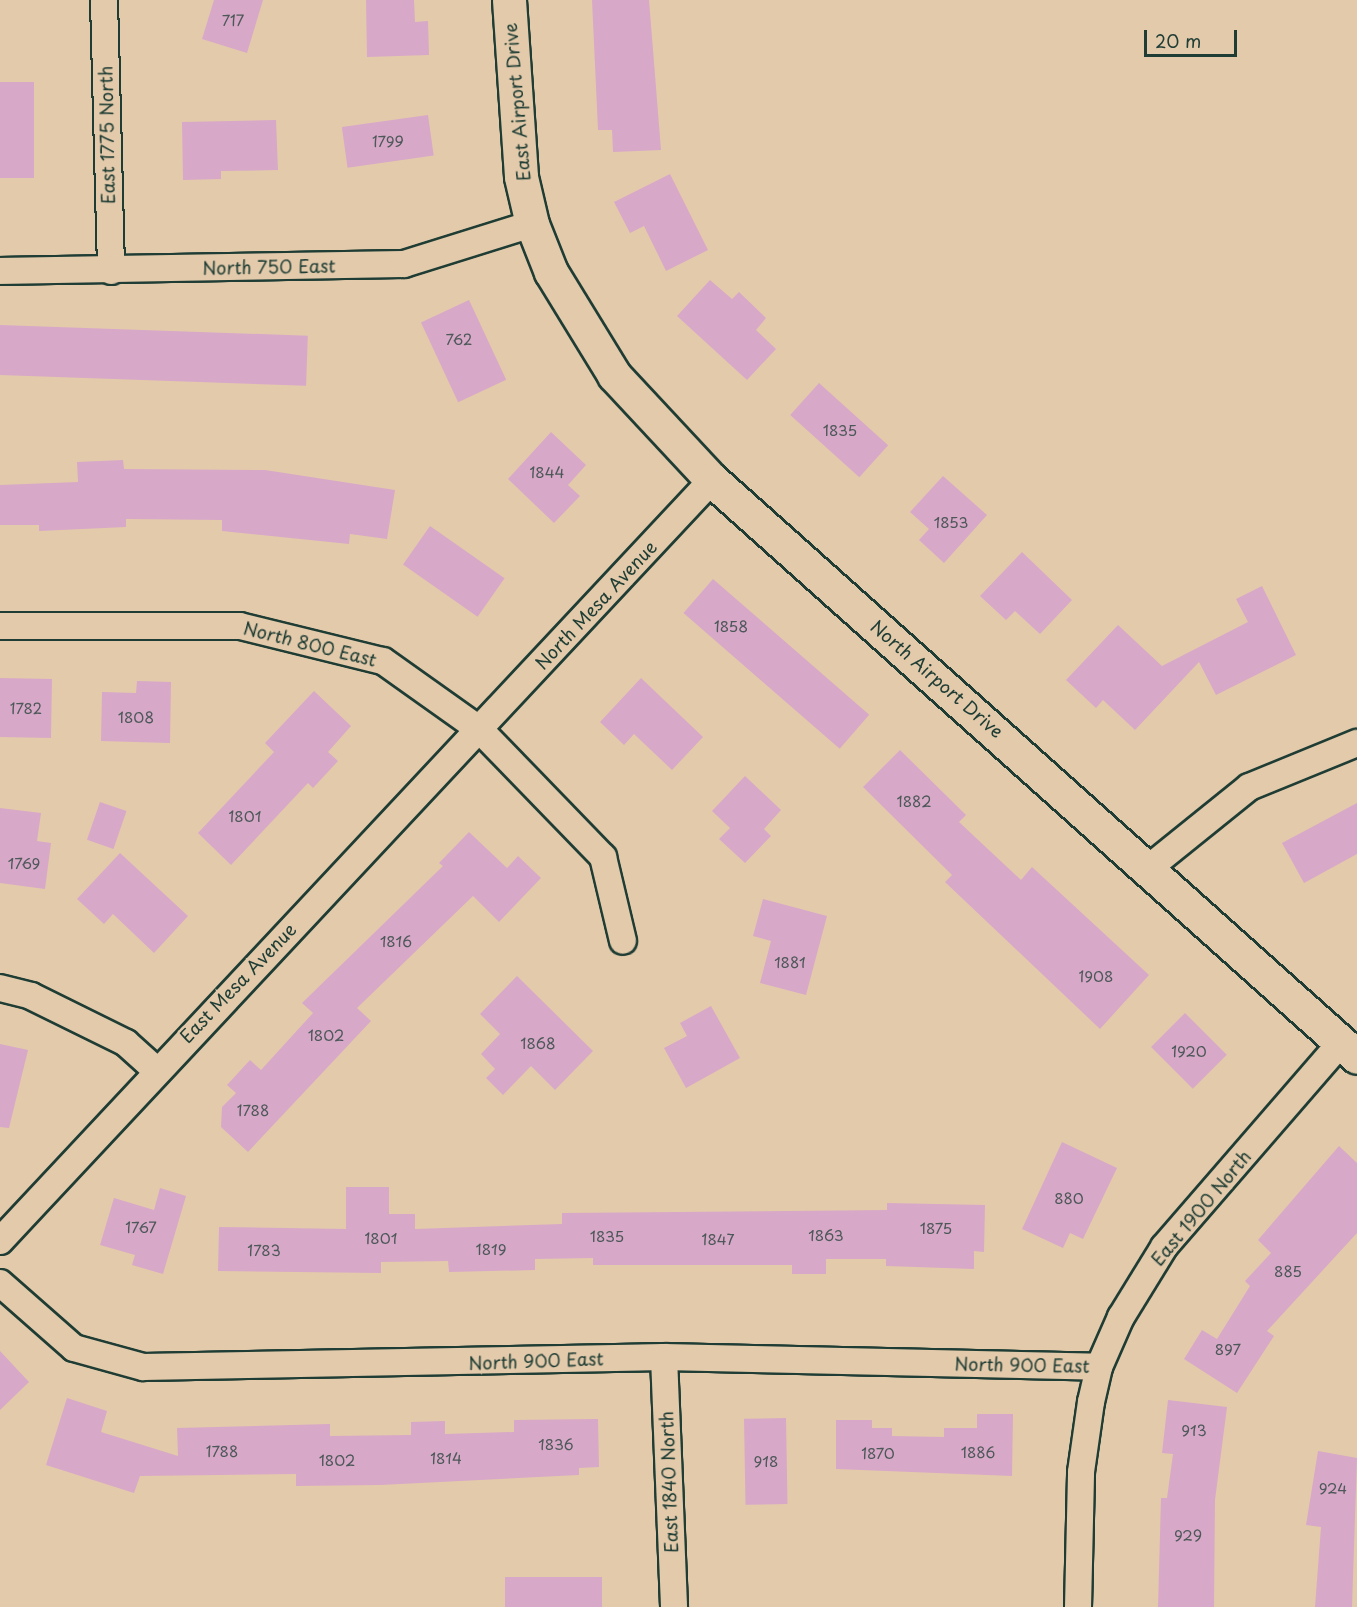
<!DOCTYPE html>
<html>
<head>
<meta charset="utf-8">
<style>
  body { margin:0 }
  #map { position:relative; width:1357px; height:1607px; overflow:hidden; background:#e3caab; font-family:"Playpen Sans",sans-serif }
  div>[style] { position:absolute }
  .building>* { inset:0; background:#d8a8c8; transform-origin:0 0 }
  .roads { filter:drop-shadow(2px 0 #1f3d34) drop-shadow(-2px 0 #1f3d34) drop-shadow(0 2px #1f3d34) drop-shadow(0 -2px #1f3d34) }
  .street>* { height:26px; margin:-13px; padding:0 13px; transform-origin:13px; border-radius:13px; background:#e3caab }
  .secondary>* { height:33px; margin:-16.5px; padding:0 16.5px; transform-origin:16.5px; border-radius:16.5px; background:#e3caab }
  span { translate:-50% -50%; white-space:nowrap; text-align:center; line-height:1.15; -webkit-text-stroke:5px #e3caab; paint-order:stroke }
  .number-label { font-size:15px; color:#4d5859 }
  .number-label span { -webkit-text-stroke-width:0 }
  .street-label { font-size:18px; color:#1f3d34 }
  .scale { position:absolute; left:1144px; top:30px; width:93px; height:27px; box-sizing:border-box; border:3px solid #1f3d34; border-top:0; padding-left:8px; font-size:18px; line-height:21px; white-space:nowrap; color:#1f3d34; -webkit-text-stroke:4px #e3caab; paint-order:stroke }
</style>
</head>
<body>
<div id="map">
  <div class="building">
    <i style="clip-path:polygon(214px 0,263px 0,247px 53px,202px 39px)"></i>
    <i style="clip-path:polygon(366px 0,414px 0,415px 22px,428px 21px,429px 55px,367px 57px)"></i>
    <i style="clip-path:polygon(592px 0,649px 0,661px 150px,613px 152px,612px 130px,598px 130px)"></i>
    <i style="left:0;top:82px;width:34px;height:96px"></i>
    <i style="left:428px;top:115px;width:41px;height:87px;rotate:82deg"></i>
    <i style="clip-path:polygon(276px 120px,278px 170px,221px 171px,221px 179px,183px 180px,182px 122px)"></i>
    <i style="clip-path:polygon(670px 174px,708px 250px,666px 271px,644px 226px,630px 233px,614px 202px)"></i>
    <i style="clip-path:polygon(710px 280px,732px 299px,739px 292px,766px 318px,756px 330px,776px 349px,747px 380px,677px 316px)"></i>
    <i style="left:469px;top:300px;width:88px;height:53px;rotate:65deg"></i>
    <i style="left:0;top:325px;width:308px;height:50px;rotate:2deg"></i>
    <i style="left:819px;top:383px;width:93px;height:43px;rotate:42deg"></i>
    <i style="clip-path:polygon(551px 432px,586px 465px,568px 485px,580px 496px,554px 523px,508px 479px)"></i>
    <i style="clip-path:polygon(123px 460px,124px 469px,265px 470px,395px 490px,387px 539px,350px 534px,349px 544px,222px 531px,222px 520px,126px 519px,126px 527px,39px 531px,39px 525px,0 525px,0 485px,78px 482px,77px 462px)"></i>
    <i style="clip-path:polygon(943px 476px,987px 515px,944px 563px,919px 540px,929px 529px,910px 512px)"></i>
    <i style="left:430px;top:526px;width:91px;height:47px;rotate:35deg"></i>
    <i style="clip-path:polygon(1022px 552px,1072px 600px,1040px 634px,1015px 611px,1006px 620px,980px 596px)"></i>
    <i style="left:713px;top:579px;width:207px;height:45px;rotate:41deg"></i>
    <i style="clip-path:polygon(1262px 586px,1296px 655px,1216px 695px,1199px 662px,1135px 730px,1103px 700px,1096px 708px,1066px 680px,1118px 625px,1162px 666px,1248px 622px,1236px 599px)"></i>
    <i style="left:0;top:678px;width:52px;height:59px;rotate:1deg"></i>
    <i style="clip-path:polygon(641px 678px,703px 737px,672px 770px,634px 734px,624px 745px,600px 722px)"></i>
    <i style="clip-path:polygon(137px 681px,171px 682px,170px 743px,101px 741px,102px 692px,136px 693px)"></i>
    <i style="clip-path:polygon(314px 691px,351px 726px,328px 752px,338px 761px,313px 788px,308px 783px,231px 865px,198px 833px,274px 752px,265px 743px)"></i>
    <i style="clip-path:polygon(900px 750px,966px 815px,959px 822px,1021px 880px,1032px 867px,1149px 975px,1100px 1029px,945px 882px,952px 875px,863px 787px)"></i>
    <i style="clip-path:polygon(745px 776px,781px 810px,764px 829px,771px 836px,745px 863px,719px 839px,730px 828px,712px 811px)"></i>
    <i style="left:100px;top:802px;width:28px;height:40px;rotate:19deg"></i>
    <i style="clip-path:polygon(1357px 803px,1357px 854px,1304px 883px,1282px 843px)"></i>
    <i style="clip-path:polygon(0 808px,41px 813px,37px 841px,51px 843px,45px 889px,0 883px)"></i>
    <i style="clip-path:polygon(469px 832px,507px 868px,518px 856px,541px 878px,499px 922px,473px 896px,357px 1008px,371px 1021px,248px 1152px,221px 1127px,222px 1107px,236px 1093px,227px 1085px,250px 1060px,261px 1070px,313px 1013px,302px 1003px,443px 866px,439px 863px)"></i>
    <i style="clip-path:polygon(120px 853px,188px 916px,154px 953px,113px 914px,104px 924px,77px 899px)"></i>
    <i style="clip-path:polygon(763px 899px,827px 916px,806px 995px,760px 983px,771px 941px,753px 936px)"></i>
    <i style="clip-path:polygon(517px 976px,593px 1051px,555px 1090px,531px 1066px,503px 1095px,486px 1078px,495px 1069px,481px 1054px,500px 1034px,480px 1014px)"></i>
    <i style="clip-path:polygon(711px 1006px,740px 1058px,686px 1088px,664px 1048px,687px 1036px,680px 1023px)"></i>
    <i style="left:1185px;top:1013px;width:59px;height:48px;rotate:45deg"></i>
    <i style="clip-path:polygon(0 1044px,28px 1050px,9px 1128px,0 1127px)"></i>
    <i style="clip-path:polygon(1062px 1142px,1117px 1168px,1083px 1239px,1070px 1233px,1063px 1248px,1022px 1229px)"></i>
    <i style="clip-path:polygon(1339px 1146px,1357px 1163px,1357px 1233px,1267px 1331px,1274px 1336px,1237px 1393px,1184px 1359px,1202px 1330px,1217px 1339px,1250px 1286px,1245px 1281px,1271px 1253px,1258px 1240px)"></i>
    <i style="clip-path:polygon(346px 1187px,389px 1187px,389px 1214px,415px 1214px,415px 1229px,562px 1224px,562px 1213px,887px 1210px,887px 1203px,985px 1205px,984px 1252px,974px 1251px,974px 1269px,886px 1266px,886px 1259px,826px 1259px,826px 1274px,792px 1274px,792px 1265px,593px 1265px,593px 1258px,535px 1259px,535px 1270px,449px 1272px,448px 1261px,381px 1262px,381px 1273px,218px 1271px,219px 1227px,346px 1229px)"></i>
    <i style="clip-path:polygon(160px 1188px,186px 1196px,163px 1274px,132px 1265px,135px 1255px,100px 1245px,114px 1198px,154px 1210px)"></i>
    <i style="clip-path:polygon(0 1351px,29px 1382px,0 1410px)"></i>
    <i style="clip-path:polygon(67px 1398px,107px 1411px,101px 1432px,178px 1456px,177px 1428px,330px 1424px,330px 1436px,411px 1435px,411px 1422px,445px 1421px,445px 1434px,514px 1432px,514px 1420px,598px 1419px,599px 1467px,579px 1468px,579px 1475px,380px 1485px,296px 1486px,296px 1474px,140px 1476px,134px 1493px,46px 1465px)"></i>
    <i style="clip-path:polygon(1168px 1400px,1227px 1407px,1215px 1500px,1214px 1607px,1158px 1607px,1161px 1498px,1167px 1498px,1173px 1454px,1162px 1453px)"></i>
    <i style="clip-path:polygon(977px 1414px,1013px 1414px,1012px 1476px,836px 1469px,836px 1420px,872px 1420px,872px 1428px,892px 1428px,892px 1436px,944px 1437px,944px 1428px,977px 1428px)"></i>
    <i style="left:786px;top:1418px;width:86px;height:42px;rotate:89deg"></i>
    <i style="clip-path:polygon(1318px 1451px,1357px 1458px,1352px 1607px,1315px 1607px,1321px 1527px,1306px 1525px)"></i>
    <i style="left:505px;top:1577px;width:97px;height:30px"></i>
  </div>
  <div class="roads">
    <div class="street">
      <i style="left:104px;top:0;width:271px;rotate:88.5deg"></i>
      <i style="left:0;top:271px;width:404px;rotate:-1deg"></i>
      <i style="left:404px;top:264px;width:134px;rotate:-17.4deg"></i>
      <i style="left:0;top:626px;width:240px"></i>
      <i style="left:240px;top:626px;width:147px;rotate:13.8deg"></i>
      <i style="left:383px;top:661px;width:119px;rotate:35.4deg"></i>
      <i style="left:480px;top:730px;width:177px;rotate:45.9deg"></i>
      <i style="left:603px;top:857px;width:86px;rotate:76.6deg"></i>
      <i style="left:1150px;top:867px;width:127px;rotate:-38.9deg"></i>
      <i style="left:1249px;top:787px;width:117px;rotate:-22.2deg"></i>
      <i style="left:0;top:988px;width:32px;rotate:14deg"></i>
      <i style="left:31px;top:996px;width:106px;rotate:26.3deg"></i>
      <i style="left:126px;top:1043px;width:40px;rotate:42deg"></i>
      <i style="left:0;top:1241px;width:1042px;rotate:-46.91deg"></i>
      <i style="left:0;top:1283px;width:98px;rotate:41.3deg"></i>
      <i style="left:74px;top:1348px;width:72px;rotate:15.4deg"></i>
      <i style="left:143px;top:1367px;width:521px;rotate:-1.1deg"></i>
      <i style="left:664px;top:1357px;width:435px;rotate:1.3deg"></i>
      <i style="left:664px;top:1357px;width:250px;rotate:87.7deg"></i>
      <i style="left:1078px;top:1607px;width:135px;rotate:-88.7deg"></i>
      <i style="left:1081px;top:1472px;width:71px;rotate:-81.9deg"></i>
      <i style="left:1091px;top:1402px;width:36px;rotate:-77deg"></i>
      <i style="left:1099px;top:1367px;width:55px;rotate:-66.3deg"></i>
      <i style="left:1121px;top:1317px;width:82px;rotate:-58.4deg"></i>
      <i style="left:1164px;top:1247px;width:270px;rotate:-49.1deg"></i>
    </div>
    <div class="secondary">
      <i style="left:509px;top:0;width:177px;rotate:86.1deg"></i>
      <i style="left:521px;top:177px;width:48px;rotate:76.8deg"></i>
      <i style="left:532px;top:224px;width:52px;rotate:68.4deg"></i>
      <i style="left:551px;top:272px;width:121px;rotate:58.5deg"></i>
      <i style="left:614px;top:375px;width:144px;rotate:47deg"></i>
      <i style="left:712px;top:480px;width:865px;rotate:41.81deg"></i>
    </div>
  </div>
  <div class="number-label">
    <span style="left:233px;top:20px">717</span>
    <span style="left:388px;top:141px">1799</span>
    <span style="left:459px;top:339px">762</span>
    <span style="left:840px;top:430px">1835</span>
    <span style="left:547px;top:472px">1844</span>
    <span style="left:951px;top:522px">1853</span>
    <span style="left:731px;top:626px">1858</span>
    <span style="left:26px;top:708px">1782</span>
    <span style="left:136px;top:717px">1808</span>
    <span style="left:914px;top:801px">1882</span>
    <span style="left:245px;top:816px">1801</span>
    <span style="left:24px;top:863px">1769</span>
    <span style="left:396px;top:941px">1816</span>
    <span style="left:790px;top:962px">1881</span>
    <span style="left:1096px;top:976px">1908</span>
    <span style="left:326px;top:1035px">1802</span>
    <span style="left:538px;top:1043px">1868</span>
    <span style="left:1189px;top:1051px">1920</span>
    <span style="left:253px;top:1110px">1788</span>
    <span style="left:1069px;top:1198px">880</span>
    <span style="left:141px;top:1227px">1767</span>
    <span style="left:936px;top:1228px">1875</span>
    <span style="left:826px;top:1235px">1863</span>
    <span style="left:607px;top:1236px">1835</span>
    <span style="left:381px;top:1238px">1801</span>
    <span style="left:718px;top:1239px">1847</span>
    <span style="left:491px;top:1249px">1819</span>
    <span style="left:264px;top:1250px">1783</span>
    <span style="left:1288px;top:1271px">885</span>
    <span style="left:1228px;top:1349px">897</span>
    <span style="left:1194px;top:1430px">913</span>
    <span style="left:556px;top:1444px">1836</span>
    <span style="left:222px;top:1451px">1788</span>
    <span style="left:978px;top:1452px">1886</span>
    <span style="left:878px;top:1453px">1870</span>
    <span style="left:446px;top:1458px">1814</span>
    <span style="left:337px;top:1460px">1802</span>
    <span style="left:766px;top:1461px">918</span>
    <span style="left:1333px;top:1488px">924</span>
    <span style="left:1188px;top:1535px">929</span>
  </div>
  <div class="street-label">
    <span style="left:517px;top:102px;rotate:-95deg">East Airport Drive</span>
    <span style="left:107px;top:135px;rotate:-91deg">East 1775 North</span>
    <span style="left:269px;top:267px;rotate:-1deg">North 750 East</span>
    <span style="left:596px;top:605px;rotate:-47deg">North Mesa Avenue</span>
    <span style="left:310px;top:644px;rotate:14deg">North 800 East</span>
    <span style="left:937px;top:679px;rotate:41deg">North Airport Drive</span>
    <span style="left:238px;top:983px;rotate:-46deg">East Mesa Avenue</span>
    <span style="left:1201px;top:1208px;rotate:-50deg">East 1900 North</span>
    <span style="left:536px;top:1361px;rotate:-2deg">North 900 East</span>
    <span style="left:1022px;top:1365px;rotate:1deg">North 900 East</span>
    <span style="left:669px;top:1482px;rotate:-92deg">East 1840 North</span>
  </div>
  <div class="scale">20 m</div>
</div>
</body>
</html>
